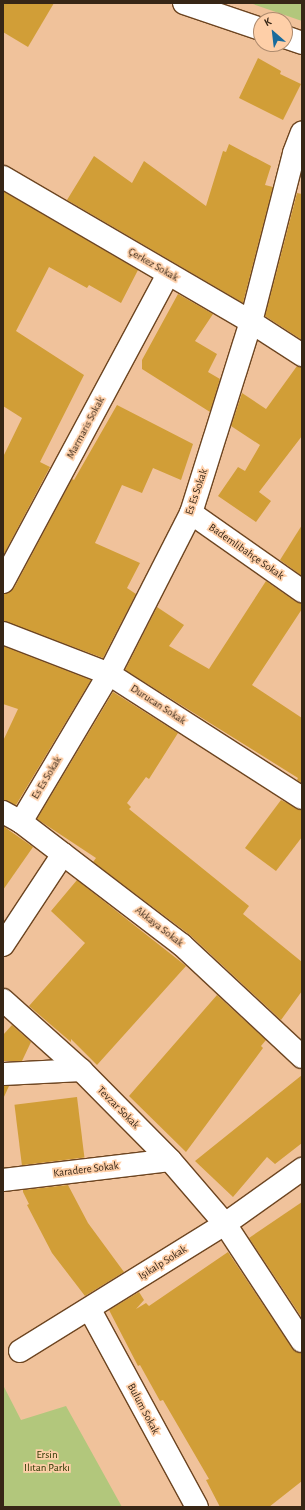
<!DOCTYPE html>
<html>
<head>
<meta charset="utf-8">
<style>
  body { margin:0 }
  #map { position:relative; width:305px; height:1510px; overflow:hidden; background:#f0c29b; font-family:"Alegreya Sans",sans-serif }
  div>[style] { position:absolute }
  .green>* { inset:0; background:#b2c77c }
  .building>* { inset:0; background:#d19e37; transform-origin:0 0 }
  .roads { filter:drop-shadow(1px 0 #6d4521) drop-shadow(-1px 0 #6d4521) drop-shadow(0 1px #6d4521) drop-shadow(0 -1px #6d4521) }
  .minor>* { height:22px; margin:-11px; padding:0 11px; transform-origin:11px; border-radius:11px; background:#fff }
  span { translate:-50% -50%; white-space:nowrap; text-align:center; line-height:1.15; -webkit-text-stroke:3.5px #fecfa8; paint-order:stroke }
  .street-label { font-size:11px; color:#372616 }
  .park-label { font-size:11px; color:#2c3700 }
  .frame { position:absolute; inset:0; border:4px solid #372616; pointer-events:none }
  .north { position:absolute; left:253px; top:12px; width:40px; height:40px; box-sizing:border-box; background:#fecfa8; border:1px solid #ae8b6e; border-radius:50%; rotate:332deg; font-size:11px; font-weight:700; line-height:16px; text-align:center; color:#372616 }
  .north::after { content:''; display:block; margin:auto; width:14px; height:18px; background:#196b9c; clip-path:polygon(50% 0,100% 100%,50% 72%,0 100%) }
</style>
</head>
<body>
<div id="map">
  <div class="green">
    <i style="clip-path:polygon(250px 3px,302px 3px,302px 21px)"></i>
    <i style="clip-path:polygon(3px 1385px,21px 1420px,66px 1406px,122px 1507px,3px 1507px)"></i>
  </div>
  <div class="building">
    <i style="clip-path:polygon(3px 3px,54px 3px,28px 47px,3px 32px)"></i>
    <i style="clip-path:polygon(258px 58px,281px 71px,280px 74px,301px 84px,283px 120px,239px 98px)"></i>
    <i style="clip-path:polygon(229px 144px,271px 166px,265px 185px,273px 187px,243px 303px,67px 200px,94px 156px,132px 183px,144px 161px,206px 206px,223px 151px,226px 152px)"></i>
    <i style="clip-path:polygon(3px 191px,138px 270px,121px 303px,89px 285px,87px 288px,49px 267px,16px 331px,84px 375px,40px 462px,50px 467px,3px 556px,3px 457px,22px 418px,3px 406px)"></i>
    <i style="clip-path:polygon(297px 193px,302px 194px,302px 340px,265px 316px)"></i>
    <i style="clip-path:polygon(178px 294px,213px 314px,195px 341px,217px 354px,208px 372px,220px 379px,210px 412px,142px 369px,142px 360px)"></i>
    <i style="clip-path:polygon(297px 366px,302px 367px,302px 436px,259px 492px,271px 501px,256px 522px,218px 496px,238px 467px,245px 471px,260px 445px,231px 426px,242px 393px,266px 409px)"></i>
    <i style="clip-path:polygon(117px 405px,193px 444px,181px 480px,153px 468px,142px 493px,122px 485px,95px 543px,140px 563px,127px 588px,136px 594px,103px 658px,3px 621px,3px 594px,14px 588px,72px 479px,74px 480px)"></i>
    <i style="clip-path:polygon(302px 525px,302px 576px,280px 560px)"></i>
    <i style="clip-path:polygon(266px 581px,295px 601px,302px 603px,302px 609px,252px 685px,302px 718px,302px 783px,297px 780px,298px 778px,125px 670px,157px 607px,184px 625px,169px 646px,209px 669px)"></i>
    <i style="clip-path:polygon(3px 646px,91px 680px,16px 805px,3px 800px,3px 741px,18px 709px,3px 704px)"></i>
    <i style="clip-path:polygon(113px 692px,178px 733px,149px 779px,146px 777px,127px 803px,131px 807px,129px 809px,249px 906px,243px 914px,302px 962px,302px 991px,281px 1020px,190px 935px,93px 862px,96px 858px,37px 819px)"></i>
    <i style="clip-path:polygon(281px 800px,302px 810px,302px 837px,276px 871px,245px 848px)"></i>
    <i style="clip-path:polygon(3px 826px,33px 847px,3px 890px)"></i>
    <i style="clip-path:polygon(77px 880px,186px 966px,97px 1065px,71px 1039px,71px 1042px,29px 1006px,85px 943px,51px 911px)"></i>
    <i style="clip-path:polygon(217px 995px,266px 1040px,261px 1046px,263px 1048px,186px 1152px,129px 1096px)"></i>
    <i style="clip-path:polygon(12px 1025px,31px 1042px,22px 1061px,3px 1061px,3px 1035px)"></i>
    <i style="clip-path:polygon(302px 1075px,302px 1143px,275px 1164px,267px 1157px,233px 1197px,195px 1161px)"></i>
    <i style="clip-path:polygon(3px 1086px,9px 1086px,3px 1099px)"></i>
    <i style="left:77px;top:1097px;width:61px;height:63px;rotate:83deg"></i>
    <i style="clip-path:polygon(68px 1185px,88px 1223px,124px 1272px,85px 1296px,52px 1253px,27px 1205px,29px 1204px,23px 1192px,23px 1190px)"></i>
    <i style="clip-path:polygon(302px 1202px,302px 1318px,249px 1238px)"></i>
    <i style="clip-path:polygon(228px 1252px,292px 1348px,302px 1353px,302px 1481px,269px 1507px,220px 1507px,206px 1480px,209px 1479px,163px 1400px,160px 1401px,140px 1365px,138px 1366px,109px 1310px,139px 1292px,144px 1300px,136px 1309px,146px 1303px,149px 1306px)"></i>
  </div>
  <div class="roads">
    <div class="minor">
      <i style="left:184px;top:3px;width:81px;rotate:18.7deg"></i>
      <i style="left:285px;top:37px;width:18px;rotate:19deg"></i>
      <i style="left:3px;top:177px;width:287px;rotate:30.3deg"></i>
      <i style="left:251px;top:322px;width:61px;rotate:32.9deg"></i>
      <i style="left:191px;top:513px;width:136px;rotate:35.1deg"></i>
      <i style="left:3px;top:582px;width:349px;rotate:-61.8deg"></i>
      <i style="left:3px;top:633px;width:114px;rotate:21.1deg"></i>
      <i style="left:109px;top:674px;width:229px;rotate:32.7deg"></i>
      <i style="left:3px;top:812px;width:21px;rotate:29deg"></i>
      <i style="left:21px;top:822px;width:203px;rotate:37.4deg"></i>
      <i style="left:182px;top:945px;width:164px;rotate:43deg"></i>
      <i style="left:21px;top:822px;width:172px;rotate:-59.3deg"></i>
      <i style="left:109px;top:674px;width:181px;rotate:-63deg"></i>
      <i style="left:191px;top:513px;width:200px;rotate:-72.6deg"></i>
      <i style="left:251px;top:322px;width:174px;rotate:-75.7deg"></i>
      <i style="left:294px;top:153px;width:22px;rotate:-69deg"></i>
      <i style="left:3px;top:945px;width:109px;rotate:-56.6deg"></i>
      <i style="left:3px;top:1000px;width:105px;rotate:41.9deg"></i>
      <i style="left:81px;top:1070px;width:127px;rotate:45.3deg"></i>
      <i style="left:170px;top:1160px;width:84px;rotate:49.3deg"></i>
      <i style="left:225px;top:1224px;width:140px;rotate:56.7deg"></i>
      <i style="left:3px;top:1074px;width:78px;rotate:-2.9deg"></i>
      <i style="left:3px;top:1180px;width:168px;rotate:-6.8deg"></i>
      <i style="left:90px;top:1310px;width:224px;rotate:61.5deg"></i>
      <i style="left:20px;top:1351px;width:241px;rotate:-31.8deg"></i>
      <i style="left:225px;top:1224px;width:95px;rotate:-35.5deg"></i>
    </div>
  </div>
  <div class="street-label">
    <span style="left:153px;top:265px;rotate:30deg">Çerkez Sokak</span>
    <span style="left:86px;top:428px;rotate:-62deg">Marmaris Sokak</span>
    <span style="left:197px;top:492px;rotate:-71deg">Es Es Sokak</span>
    <span style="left:246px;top:552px;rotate:35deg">Bademlibahçe Sokak</span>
    <span style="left:158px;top:705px;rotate:33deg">Durucan Sokak</span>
    <span style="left:47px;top:778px;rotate:-59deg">Es Es Sokak</span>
    <span style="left:159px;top:927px;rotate:38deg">Akkaya Sokak</span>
    <span style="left:118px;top:1108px;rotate:45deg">Tevzar Sokak</span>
    <span style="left:86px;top:1170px;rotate:-7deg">Karadere Sokak</span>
    <span style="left:163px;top:1263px;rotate:-32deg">Işıkalp Sokak</span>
    <span style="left:143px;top:1409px;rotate:62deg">Bulum Sokak</span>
  </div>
  <div class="park-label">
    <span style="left:47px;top:1462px">Ersin<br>Ilıtan Parkı</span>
  </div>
  <div class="frame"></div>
  <div class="north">K</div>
</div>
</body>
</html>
